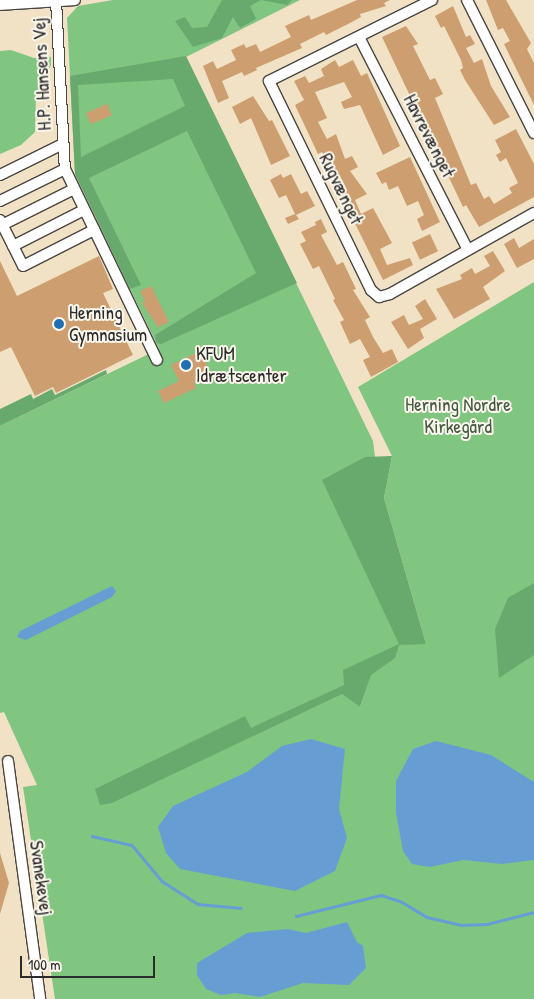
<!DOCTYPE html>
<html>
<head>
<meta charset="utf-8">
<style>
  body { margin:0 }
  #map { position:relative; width:534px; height:999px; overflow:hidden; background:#f1e2c5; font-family:"Patrick Hand",sans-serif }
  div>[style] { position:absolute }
  .green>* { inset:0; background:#80c580 }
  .forest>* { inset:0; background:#68aa6e }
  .water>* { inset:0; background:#669ed4 }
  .stream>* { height:2.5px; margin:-1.25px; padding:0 1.25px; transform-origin:1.25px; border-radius:1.25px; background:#669ed4 }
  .building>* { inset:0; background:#cd9e6f; transform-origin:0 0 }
  .roads { filter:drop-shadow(1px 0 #494642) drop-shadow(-1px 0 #494642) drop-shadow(0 1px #494642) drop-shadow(0 -1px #494642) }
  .minor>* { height:10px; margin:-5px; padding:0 5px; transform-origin:5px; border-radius:5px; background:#fff }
  .dots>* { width:14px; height:14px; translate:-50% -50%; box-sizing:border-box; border:2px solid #fbf7ec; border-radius:50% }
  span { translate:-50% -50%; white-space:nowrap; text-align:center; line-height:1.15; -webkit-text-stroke:4px #fbf7ec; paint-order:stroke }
  .street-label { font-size:19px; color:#2b2b2b }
  .poi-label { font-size:19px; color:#2b2b2b }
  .left { translate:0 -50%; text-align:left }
  .park-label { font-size:19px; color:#445944 }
  .scale { position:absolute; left:20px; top:956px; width:135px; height:22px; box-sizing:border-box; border:2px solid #2b2b2b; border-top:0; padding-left:6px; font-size:15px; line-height:18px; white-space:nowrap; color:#2b2b2b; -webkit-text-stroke:4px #fbf7ec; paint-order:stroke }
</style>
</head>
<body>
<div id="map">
  <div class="green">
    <i style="clip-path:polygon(evenodd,113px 0,300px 0,186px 57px,373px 441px,399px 644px,426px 644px,384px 498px,392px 456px,358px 387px,534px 282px,534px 999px,55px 999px,23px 787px,37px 785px,4px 712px,0 713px,0 426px,159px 349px,75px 174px,67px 18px,78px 6px,113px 0,369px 680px,360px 707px,343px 694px,369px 680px)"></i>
    <i style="clip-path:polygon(11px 50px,34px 58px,51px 57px,51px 65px,36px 95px,35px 132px,21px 145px,0 154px,0 51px)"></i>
  </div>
  <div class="forest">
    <i style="clip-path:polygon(222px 0,292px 0,287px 5px,261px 0,250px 6px,256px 19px,240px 28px,233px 17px,222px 38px,193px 47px,175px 21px,185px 17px,192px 28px,207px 27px)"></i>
    <i style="clip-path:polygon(evenodd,186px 56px,297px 283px,161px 344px,156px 343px,155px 335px,256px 273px,187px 131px,89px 178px,141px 285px,130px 289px,75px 174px,70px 76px,186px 56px,173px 79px,185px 106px,81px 157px,78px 85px,173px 79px)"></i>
    <i style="clip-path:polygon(106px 370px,107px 374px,0 426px,0 409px,31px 394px,33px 399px,52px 389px,55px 395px)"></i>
    <i style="clip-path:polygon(392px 456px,384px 498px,426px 644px,399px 645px,395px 658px,371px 675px,360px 707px,342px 694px,112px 803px,100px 805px,95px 789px,245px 716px,251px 728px,344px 685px,343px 670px,399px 644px,322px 480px,365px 457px)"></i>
    <i style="clip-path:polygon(534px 583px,534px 655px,499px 678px,495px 629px,508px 598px)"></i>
  </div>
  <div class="water">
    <i style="clip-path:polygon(112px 586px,116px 591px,112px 597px,26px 640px,17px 637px,20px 631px)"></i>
    <i style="clip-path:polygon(311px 739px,345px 749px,339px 809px,347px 838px,335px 871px,295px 891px,180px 869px,166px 853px,158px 827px,173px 806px,247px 772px,282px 746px)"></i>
    <i style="clip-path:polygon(436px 741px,491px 755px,534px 782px,534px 860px,502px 864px,463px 860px,430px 867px,412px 864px,403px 851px,396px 813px,396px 781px,413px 749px)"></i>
    <i style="clip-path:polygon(347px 922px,357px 942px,363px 946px,366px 968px,349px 985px,303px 983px,260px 997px,235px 993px,221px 995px,206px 989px,197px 975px,197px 963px,247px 933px,288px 929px,306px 933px)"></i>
  </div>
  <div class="stream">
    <i style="left:92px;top:836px;width:41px;rotate:12.7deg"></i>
    <i style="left:132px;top:845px;width:47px;rotate:50.2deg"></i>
    <i style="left:162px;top:881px;width:43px;rotate:32.6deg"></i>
    <i style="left:198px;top:904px;width:43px;rotate:5.3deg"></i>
    <i style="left:296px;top:916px;width:88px;rotate:-13.9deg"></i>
    <i style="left:381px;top:895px;width:22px;rotate:18deg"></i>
    <i style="left:402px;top:902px;width:29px;rotate:31deg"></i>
    <i style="left:427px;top:917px;width:35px;rotate:13deg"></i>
    <i style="left:461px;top:925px;width:26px;rotate:-2deg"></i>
    <i style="left:487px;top:924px;width:49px;rotate:-14.3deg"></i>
  </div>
  <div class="building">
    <i style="clip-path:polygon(357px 0,390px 0,384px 3px,386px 6px,360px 14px,361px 17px,348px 24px,326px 35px,324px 32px,300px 44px,302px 48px,256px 68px,257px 70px,244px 76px,242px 72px,222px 81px,229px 98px,218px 103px,203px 66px,213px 61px,217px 69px,236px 60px,231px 50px,244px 44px,246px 48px,256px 44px,260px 52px,291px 37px,285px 26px,309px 15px,311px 20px)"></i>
    <i style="clip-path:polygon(486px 0,506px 0,531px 43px,527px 49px,534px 63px,534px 105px,504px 44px,510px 41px,503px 28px,498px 30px)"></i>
    <i style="clip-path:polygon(453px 6px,466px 37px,470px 35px,475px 44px,466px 48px,474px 63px,482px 59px,491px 86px,510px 117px,494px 125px,465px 80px,460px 70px,463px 68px,461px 60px,444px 26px,441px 28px,435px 16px)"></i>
    <i style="clip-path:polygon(406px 26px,418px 44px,413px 46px,430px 80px,435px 78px,443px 94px,435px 98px,471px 185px,476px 183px,484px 199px,489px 196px,494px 204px,512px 193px,509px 188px,518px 183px,506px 158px,500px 162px,496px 155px,501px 152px,495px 140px,516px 129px,534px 164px,534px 197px,479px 227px,466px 205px,463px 207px,382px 37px)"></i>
    <i style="clip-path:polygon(335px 60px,339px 67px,353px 60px,361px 76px,367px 73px,400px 146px,383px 155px,360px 105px,344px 109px,341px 102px,352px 97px,344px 82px,315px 92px,327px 118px,318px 122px,327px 139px,336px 134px,345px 159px,352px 156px,358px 167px,350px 171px,367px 194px,355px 200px,361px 214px,373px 208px,392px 243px,380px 249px,387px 265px,410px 258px,413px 265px,383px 280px,340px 193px,347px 190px,340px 176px,332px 180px,327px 170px,330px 168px,322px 152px,318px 154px,295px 105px,304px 100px,294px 81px,305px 76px,309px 83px,324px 76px,321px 69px)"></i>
    <i style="clip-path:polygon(253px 96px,269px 121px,272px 120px,290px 156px,271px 165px,251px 118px,240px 124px,232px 107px)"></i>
    <i style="left:107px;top:104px;width:12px;height:23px;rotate:66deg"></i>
    <i style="clip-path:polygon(410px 157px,440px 222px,422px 231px,417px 219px,424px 215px,418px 201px,407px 206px,398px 186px,389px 190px,386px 182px,382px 184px,376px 173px)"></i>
    <i style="clip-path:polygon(281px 174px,283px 178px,291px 174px,301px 194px,307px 191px,315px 206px,296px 215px,299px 219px,288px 224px,285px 218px,295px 214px,286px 195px,279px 198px,270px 180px)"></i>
    <i style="clip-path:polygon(321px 219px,327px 232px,321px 235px,337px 265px,343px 262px,345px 266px,356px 289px,353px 290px,370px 317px,365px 320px,373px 337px,383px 353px,392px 349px,398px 362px,371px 377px,363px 360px,370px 357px,360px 339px,350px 344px,340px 322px,344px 320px,333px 300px,335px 299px,319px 266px,313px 269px,300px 244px,306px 241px,301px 232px,316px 225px,315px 222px)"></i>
    <i style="left:430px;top:234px;width:19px;height:20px;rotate:65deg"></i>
    <i style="clip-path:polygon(514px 238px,519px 248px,534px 239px,534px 259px,517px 268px,504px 244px)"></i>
    <i style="clip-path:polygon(493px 251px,505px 271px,483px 287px,490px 299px,454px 319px,436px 289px,462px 279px,460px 275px,472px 268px,475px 274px,490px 266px,484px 256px)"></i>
    <i style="clip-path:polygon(99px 256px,113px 289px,103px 293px,133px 355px,56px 393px,53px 387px,35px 396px,11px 347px,0 352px,0 261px,17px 296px)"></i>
    <i style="clip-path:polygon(151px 286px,169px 322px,158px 327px,142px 303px,145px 301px,140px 291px)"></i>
    <i style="clip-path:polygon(425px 299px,437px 319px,420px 329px,424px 338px,408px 349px,391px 322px,404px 315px,409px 325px,423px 319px,415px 306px)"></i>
    <i style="clip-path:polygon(200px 351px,211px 374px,194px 382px,196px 388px,164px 403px,158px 391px,179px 381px,171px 365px)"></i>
    <i style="clip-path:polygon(0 853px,9px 883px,0 914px)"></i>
  </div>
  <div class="roads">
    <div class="minor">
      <i style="left:56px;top:0;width:169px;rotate:87deg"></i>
      <i style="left:65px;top:169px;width:212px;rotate:64.3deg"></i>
      <i style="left:432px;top:0;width:182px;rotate:153.6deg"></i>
      <i style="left:269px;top:81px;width:233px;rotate:64deg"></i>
      <i style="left:371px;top:290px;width:11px;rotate:41deg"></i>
      <i style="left:379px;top:297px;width:11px;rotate:-15deg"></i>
      <i style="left:390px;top:294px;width:165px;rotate:-29.4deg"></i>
      <i style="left:467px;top:0;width:149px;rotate:63.3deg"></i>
      <i style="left:0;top:5px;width:75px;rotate:-3.8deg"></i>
      <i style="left:359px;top:37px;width:239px;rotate:62.9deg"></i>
      <i style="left:0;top:175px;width:70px;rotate:-26.2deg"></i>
      <i style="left:0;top:201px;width:72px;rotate:-26.2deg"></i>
      <i style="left:0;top:220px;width:51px;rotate:63.4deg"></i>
      <i style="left:23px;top:266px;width:80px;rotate:-26.9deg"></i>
      <i style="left:2px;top:225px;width:80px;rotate:-26.6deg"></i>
      <i style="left:13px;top:246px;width:80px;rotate:-26.9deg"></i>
      <i style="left:8px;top:761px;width:240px;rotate:82.3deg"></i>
    </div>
  </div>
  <div class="dots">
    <i style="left:59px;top:324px;background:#1f6fb2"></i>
    <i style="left:186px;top:365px;background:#1f6fb2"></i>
  </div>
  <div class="street-label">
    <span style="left:42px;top:74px;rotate:-93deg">H.P. Hansens Vej</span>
    <span style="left:429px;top:136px;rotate:63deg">Havrevænget</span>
    <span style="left:341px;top:189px;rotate:64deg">Rugvænget</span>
    <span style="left:41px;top:878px;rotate:82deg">Svanekevej</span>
  </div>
  <div class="poi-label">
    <span class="left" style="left:69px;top:324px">Herning<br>Gymnasium</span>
    <span class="left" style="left:196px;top:365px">KFUM<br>Idrætscenter</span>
  </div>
  <div class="park-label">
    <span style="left:458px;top:416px">Herning Nordre<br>Kirkegård</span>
  </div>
  <div class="scale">100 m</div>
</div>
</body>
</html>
